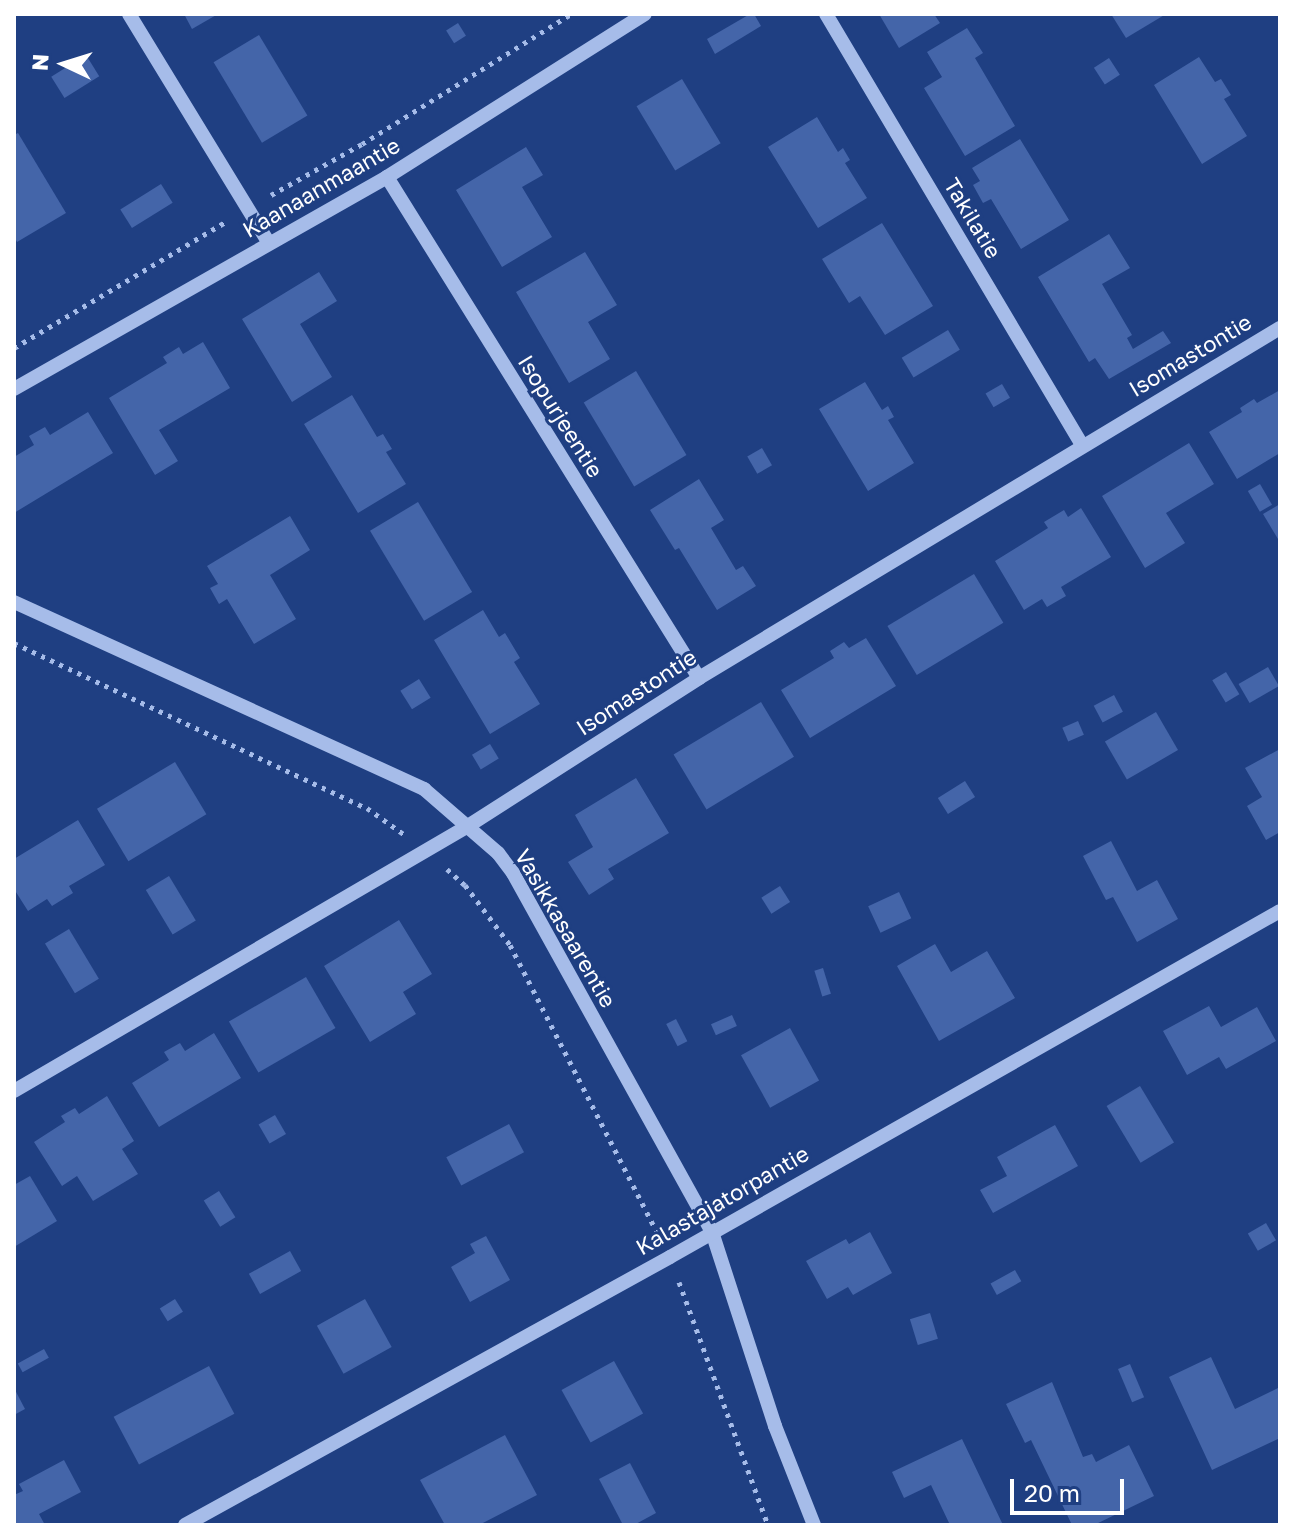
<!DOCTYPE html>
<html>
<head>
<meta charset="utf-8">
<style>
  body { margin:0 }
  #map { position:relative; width:1294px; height:1539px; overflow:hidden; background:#1f3f82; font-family:"Golos Text",sans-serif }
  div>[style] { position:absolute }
  .building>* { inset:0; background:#4465a9; transform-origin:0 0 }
  .path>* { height:5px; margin-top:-2.5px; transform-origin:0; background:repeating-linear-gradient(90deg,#a6bce9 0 4px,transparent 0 10px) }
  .minor>* { height:14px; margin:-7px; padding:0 7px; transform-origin:7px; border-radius:7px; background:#a6bce9 }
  span { translate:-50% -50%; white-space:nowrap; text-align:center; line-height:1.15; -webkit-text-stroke:6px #1f3f82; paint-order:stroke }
  .street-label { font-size:22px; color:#fff }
  .frame { position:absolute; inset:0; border:16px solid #fff; pointer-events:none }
  .north { position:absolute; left:24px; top:24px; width:80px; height:80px; -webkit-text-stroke:6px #1f3f82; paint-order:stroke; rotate:274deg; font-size:22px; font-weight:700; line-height:32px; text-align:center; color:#fff }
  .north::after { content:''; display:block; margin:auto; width:28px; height:36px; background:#fff; clip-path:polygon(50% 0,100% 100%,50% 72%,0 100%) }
  .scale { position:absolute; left:1010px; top:1479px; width:114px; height:36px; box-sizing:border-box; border:4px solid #fff; border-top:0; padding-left:10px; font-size:24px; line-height:28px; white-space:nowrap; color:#fff; -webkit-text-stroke:6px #1f3f82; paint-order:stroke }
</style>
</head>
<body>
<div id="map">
  <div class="building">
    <i style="clip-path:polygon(184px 14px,218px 14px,192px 29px)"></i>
    <i style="clip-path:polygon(750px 14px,754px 14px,761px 26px,715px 54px,707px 39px)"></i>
    <i style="clip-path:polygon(879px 14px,934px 14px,940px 23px,899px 48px)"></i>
    <i style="clip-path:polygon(1111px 14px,1166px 14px,1126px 38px)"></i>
    <i style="left:458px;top:23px;width:15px;height:14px;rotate:58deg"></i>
    <i style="clip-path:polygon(967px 28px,983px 53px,975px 58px,1015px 126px,965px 156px,924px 88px,942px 77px,927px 52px)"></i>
    <i style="left:259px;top:35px;width:94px;height:53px;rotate:59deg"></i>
    <i style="left:86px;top:55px;width:25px;height:41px;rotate:58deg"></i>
    <i style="clip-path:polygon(1199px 57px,1215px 82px,1221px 79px,1231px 95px,1224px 99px,1247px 136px,1202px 164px,1154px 85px)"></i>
    <i style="left:1109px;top:58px;width:20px;height:18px;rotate:57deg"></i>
    <i style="left:682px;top:79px;width:75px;height:53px;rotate:59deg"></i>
    <i style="clip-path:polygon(817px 117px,838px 152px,843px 148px,850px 160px,845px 163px,867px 198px,818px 228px,768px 147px)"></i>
    <i style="clip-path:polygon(18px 133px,66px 213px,17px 242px,14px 236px,14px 135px)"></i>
    <i style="clip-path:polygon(1020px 139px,1069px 220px,1021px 249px,991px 199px,983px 203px,973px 185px,980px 181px,972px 168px)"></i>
    <i style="clip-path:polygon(526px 147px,543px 175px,522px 187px,552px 237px,502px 267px,456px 190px)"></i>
    <i style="left:161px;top:184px;width:22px;height:48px;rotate:58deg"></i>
    <i style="clip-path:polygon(882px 223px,933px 306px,885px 335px,860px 296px,849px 303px,822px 259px)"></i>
    <i style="clip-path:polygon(1109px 234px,1130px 268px,1102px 284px,1132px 335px,1127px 338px,1133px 349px,1163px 331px,1171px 343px,1109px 379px,1095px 358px,1089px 362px,1038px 277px)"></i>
    <i style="clip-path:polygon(585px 252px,617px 305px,588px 322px,610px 359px,569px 383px,516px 292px)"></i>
    <i style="clip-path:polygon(319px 272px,337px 301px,300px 324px,332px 377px,292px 402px,242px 319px)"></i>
    <i style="left:948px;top:330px;width:23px;height:54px;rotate:59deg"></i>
    <i style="clip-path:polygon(203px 342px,230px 388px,159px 430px,178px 461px,155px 475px,109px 398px,167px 363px,163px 357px,179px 347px,183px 354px)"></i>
    <i style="left:636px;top:371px;width:98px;height:61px;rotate:59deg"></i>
    <i style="clip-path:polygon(865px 382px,882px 410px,888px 406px,894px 417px,888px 420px,914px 463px,868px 491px,819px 409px)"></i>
    <i style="left:1002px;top:384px;width:16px;height:19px;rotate:60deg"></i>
    <i style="clip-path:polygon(1280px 390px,1280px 453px,1237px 479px,1209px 432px,1242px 412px,1240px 408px,1254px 399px,1257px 403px)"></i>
    <i style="clip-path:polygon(352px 395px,377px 437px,383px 434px,392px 449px,386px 452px,406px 484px,358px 513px,304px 424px)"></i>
    <i style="clip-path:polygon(88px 412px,113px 453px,14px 513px,14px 457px,34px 445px,29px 436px,45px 427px,50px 435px)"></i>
    <i style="clip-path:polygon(1189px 443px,1214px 484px,1166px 513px,1185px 543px,1145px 568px,1102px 496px)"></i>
    <i style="left:762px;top:448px;width:20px;height:17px;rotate:60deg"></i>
    <i style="clip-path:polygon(699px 479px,724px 520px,711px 528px,736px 570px,743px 566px,756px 586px,717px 610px,679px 548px,675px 550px,650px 510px)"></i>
    <i style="left:1260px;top:484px;width:24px;height:14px;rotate:60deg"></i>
    <i style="left:418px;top:502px;width:105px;height:56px;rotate:59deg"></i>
    <i style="clip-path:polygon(1280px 504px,1280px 538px,1278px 539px,1263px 514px)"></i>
    <i style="clip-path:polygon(1081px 508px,1111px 557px,1061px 587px,1066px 596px,1047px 607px,1042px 599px,1024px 610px,995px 561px,1048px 528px,1044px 522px,1064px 510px,1068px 517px)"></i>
    <i style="clip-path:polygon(290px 516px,310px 550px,270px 575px,296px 619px,254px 644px,227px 599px,219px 604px,210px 588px,218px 584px,207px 566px)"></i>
    <i style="left:974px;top:574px;width:57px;height:101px;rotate:59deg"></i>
    <i style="clip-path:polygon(483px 610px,499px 637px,505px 633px,520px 658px,514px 662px,540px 704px,490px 734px,434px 640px)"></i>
    <i style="clip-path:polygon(866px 638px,896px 686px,810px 738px,781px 690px,834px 658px,830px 651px,844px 642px,849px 648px)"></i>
    <i style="left:1268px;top:667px;width:22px;height:34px;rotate:60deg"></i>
    <i style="left:1226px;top:672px;width:26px;height:16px;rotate:59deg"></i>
    <i style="left:419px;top:679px;width:22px;height:22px;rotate:58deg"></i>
    <i style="left:1114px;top:695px;width:19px;height:23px;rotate:62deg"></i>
    <i style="left:761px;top:702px;width:64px;height:102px;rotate:59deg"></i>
    <i style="left:1156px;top:712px;width:44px;height:59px;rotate:60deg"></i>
    <i style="left:1078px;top:721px;width:15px;height:17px;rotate:67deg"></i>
    <i style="left:490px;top:744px;width:17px;height:21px;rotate:59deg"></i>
    <i style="clip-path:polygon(1280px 749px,1280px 832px,1266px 840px,1247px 806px,1262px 797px,1245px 768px)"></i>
    <i style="left:175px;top:762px;width:61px;height:91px;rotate:59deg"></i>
    <i style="clip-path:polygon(636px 778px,669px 833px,608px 869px,614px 879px,589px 895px,568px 862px,593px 847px,575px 815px)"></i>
    <i style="left:965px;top:781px;width:19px;height:32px;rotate:58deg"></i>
    <i style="clip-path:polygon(78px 820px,105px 865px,69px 886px,73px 893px,52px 906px,47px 899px,28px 911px,14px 889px,14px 859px)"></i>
    <i style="clip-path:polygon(1111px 841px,1137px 891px,1157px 880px,1178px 919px,1137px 942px,1113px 897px,1106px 900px,1083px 856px)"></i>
    <i style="left:169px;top:876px;width:52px;height:27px;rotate:59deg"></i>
    <i style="left:780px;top:886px;width:19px;height:22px;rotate:58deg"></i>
    <i style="left:899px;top:892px;width:29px;height:34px;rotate:65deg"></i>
    <i style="clip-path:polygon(399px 920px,432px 974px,403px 992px,416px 1014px,370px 1042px,324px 966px)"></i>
    <i style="left:69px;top:929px;width:58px;height:28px;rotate:59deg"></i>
    <i style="clip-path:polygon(935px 944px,951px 972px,987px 951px,1015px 998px,939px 1041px,897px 966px)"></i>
    <i style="left:823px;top:968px;width:27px;height:9px;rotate:73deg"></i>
    <i style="left:306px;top:977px;width:59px;height:89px;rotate:60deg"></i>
    <i style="clip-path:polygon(1209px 1006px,1221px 1027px,1257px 1007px,1276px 1041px,1226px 1069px,1219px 1057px,1187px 1075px,1163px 1031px)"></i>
    <i style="left:732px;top:1015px;width:12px;height:23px;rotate:66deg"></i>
    <i style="left:676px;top:1019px;width:25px;height:11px;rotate:63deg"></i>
    <i style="left:790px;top:1028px;width:60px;height:56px;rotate:61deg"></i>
    <i style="clip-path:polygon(214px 1033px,241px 1078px,159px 1127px,132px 1083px,169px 1060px,164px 1052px,180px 1043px,185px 1051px)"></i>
    <i style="left:1140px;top:1086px;width:66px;height:39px;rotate:59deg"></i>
    <i style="clip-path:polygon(107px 1096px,134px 1141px,122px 1149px,138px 1174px,93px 1201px,77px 1176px,62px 1186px,34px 1142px,65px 1122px,61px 1116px,75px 1108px,79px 1114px)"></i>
    <i style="left:275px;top:1115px;width:22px;height:19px;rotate:60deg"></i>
    <i style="left:509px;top:1124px;width:32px;height:71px;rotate:62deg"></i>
    <i style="clip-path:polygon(1055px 1125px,1078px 1166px,993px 1213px,980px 1190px,1007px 1176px,997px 1157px)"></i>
    <i style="clip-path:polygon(30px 1176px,57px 1221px,14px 1247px,14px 1185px)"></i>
    <i style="left:219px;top:1191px;width:31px;height:18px;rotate:58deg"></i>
    <i style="left:1266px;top:1223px;width:20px;height:21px;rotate:60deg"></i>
    <i style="clip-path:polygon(870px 1232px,892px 1273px,853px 1295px,848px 1287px,827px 1299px,806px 1261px,846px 1239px,849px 1244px)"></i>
    <i style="clip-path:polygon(486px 1236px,510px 1280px,470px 1302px,451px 1267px,475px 1253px,470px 1244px)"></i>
    <i style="left:290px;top:1251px;width:23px;height:47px;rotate:61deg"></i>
    <i style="left:1015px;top:1270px;width:13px;height:28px;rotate:61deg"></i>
    <i style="left:175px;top:1299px;width:15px;height:18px;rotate:58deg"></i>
    <i style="left:365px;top:1299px;width:55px;height:55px;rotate:61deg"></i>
    <i style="left:930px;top:1313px;width:27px;height:21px;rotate:73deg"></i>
    <i style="left:44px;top:1349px;width:10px;height:30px;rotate:61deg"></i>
    <i style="clip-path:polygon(1211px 1357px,1235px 1409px,1280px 1387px,1280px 1438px,1212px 1470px,1169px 1377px)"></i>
    <i style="left:614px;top:1361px;width:60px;height:60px;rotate:61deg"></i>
    <i style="left:1130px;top:1364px;width:36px;height:13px;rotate:67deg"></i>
    <i style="left:209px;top:1366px;width:54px;height:108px;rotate:62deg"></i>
    <i style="clip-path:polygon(1052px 1382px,1083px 1457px,1092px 1454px,1096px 1462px,1129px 1445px,1154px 1496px,1094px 1525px,1072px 1525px,1031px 1440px,1025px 1443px,1006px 1404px)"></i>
    <i style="clip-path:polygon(14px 1388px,25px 1409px,14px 1415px)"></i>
    <i style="clip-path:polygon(505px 1435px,537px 1495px,479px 1525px,445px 1525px,420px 1480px)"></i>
    <i style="clip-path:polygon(962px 1439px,1003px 1525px,950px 1525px,931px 1485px,904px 1498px,892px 1472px)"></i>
    <i style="clip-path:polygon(64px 1460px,81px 1492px,39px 1514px,45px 1525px,14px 1525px,14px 1495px,23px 1491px,19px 1484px)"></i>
    <i style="clip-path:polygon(630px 1463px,656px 1513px,634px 1525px,623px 1525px,599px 1479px)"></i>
  </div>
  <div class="path">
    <i style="left:271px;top:195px;width:104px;rotate:-29.3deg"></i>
    <i style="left:362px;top:144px;width:246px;rotate:-31.9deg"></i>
    <i style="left:14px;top:348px;width:248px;rotate:-30.8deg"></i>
    <i style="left:14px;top:643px;width:390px;rotate:25.1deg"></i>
    <i style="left:367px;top:808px;width:47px;rotate:35.4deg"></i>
    <i style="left:447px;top:869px;width:24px;rotate:42deg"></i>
    <i style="left:465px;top:885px;width:75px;rotate:53.1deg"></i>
    <i style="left:510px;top:945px;width:327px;rotate:62.9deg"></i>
    <i style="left:679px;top:1282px;width:259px;rotate:69.9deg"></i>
  </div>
  <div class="minor">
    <i style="left:129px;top:14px;width:267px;rotate:58.6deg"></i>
    <i style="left:826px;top:14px;width:501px;rotate:59.29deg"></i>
    <i style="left:387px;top:177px;width:590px;rotate:58.09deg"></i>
    <i style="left:14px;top:389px;width:429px;rotate:-29.6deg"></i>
    <i style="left:387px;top:177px;width:305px;rotate:-32.3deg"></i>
    <i style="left:14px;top:602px;width:451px;rotate:24.5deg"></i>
    <i style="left:424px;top:789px;width:98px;rotate:40.9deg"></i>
    <i style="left:498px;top:853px;width:25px;rotate:53deg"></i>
    <i style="left:513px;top:873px;width:410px;rotate:61deg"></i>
    <i style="left:712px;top:1232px;width:204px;rotate:72deg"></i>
    <i style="left:775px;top:1426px;width:106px;rotate:68.5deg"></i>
    <i style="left:14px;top:1091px;width:526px;rotate:-30.27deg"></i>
    <i style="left:468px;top:826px;width:274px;rotate:-32.6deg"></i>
    <i style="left:699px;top:678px;width:678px;rotate:-31.07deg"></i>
    <i style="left:185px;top:1525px;width:554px;rotate:-28.92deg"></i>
    <i style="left:670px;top:1257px;width:701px;rotate:-29.56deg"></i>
  </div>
  <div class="street-label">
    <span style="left:321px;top:187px;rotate:-30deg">Kaanaanmaantie</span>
    <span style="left:973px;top:218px;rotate:59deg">Takilatie</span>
    <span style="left:1190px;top:355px;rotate:-31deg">Isomastontie</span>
    <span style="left:561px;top:416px;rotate:58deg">Isopurjeentie</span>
    <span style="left:636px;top:692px;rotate:-33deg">Isomastontie</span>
    <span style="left:566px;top:928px;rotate:60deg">Vasikkasaarentie</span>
    <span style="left:722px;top:1200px;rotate:-30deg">Kalastajatorpantie</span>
  </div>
  <div class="frame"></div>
  <div class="north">N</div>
  <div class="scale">20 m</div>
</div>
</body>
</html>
